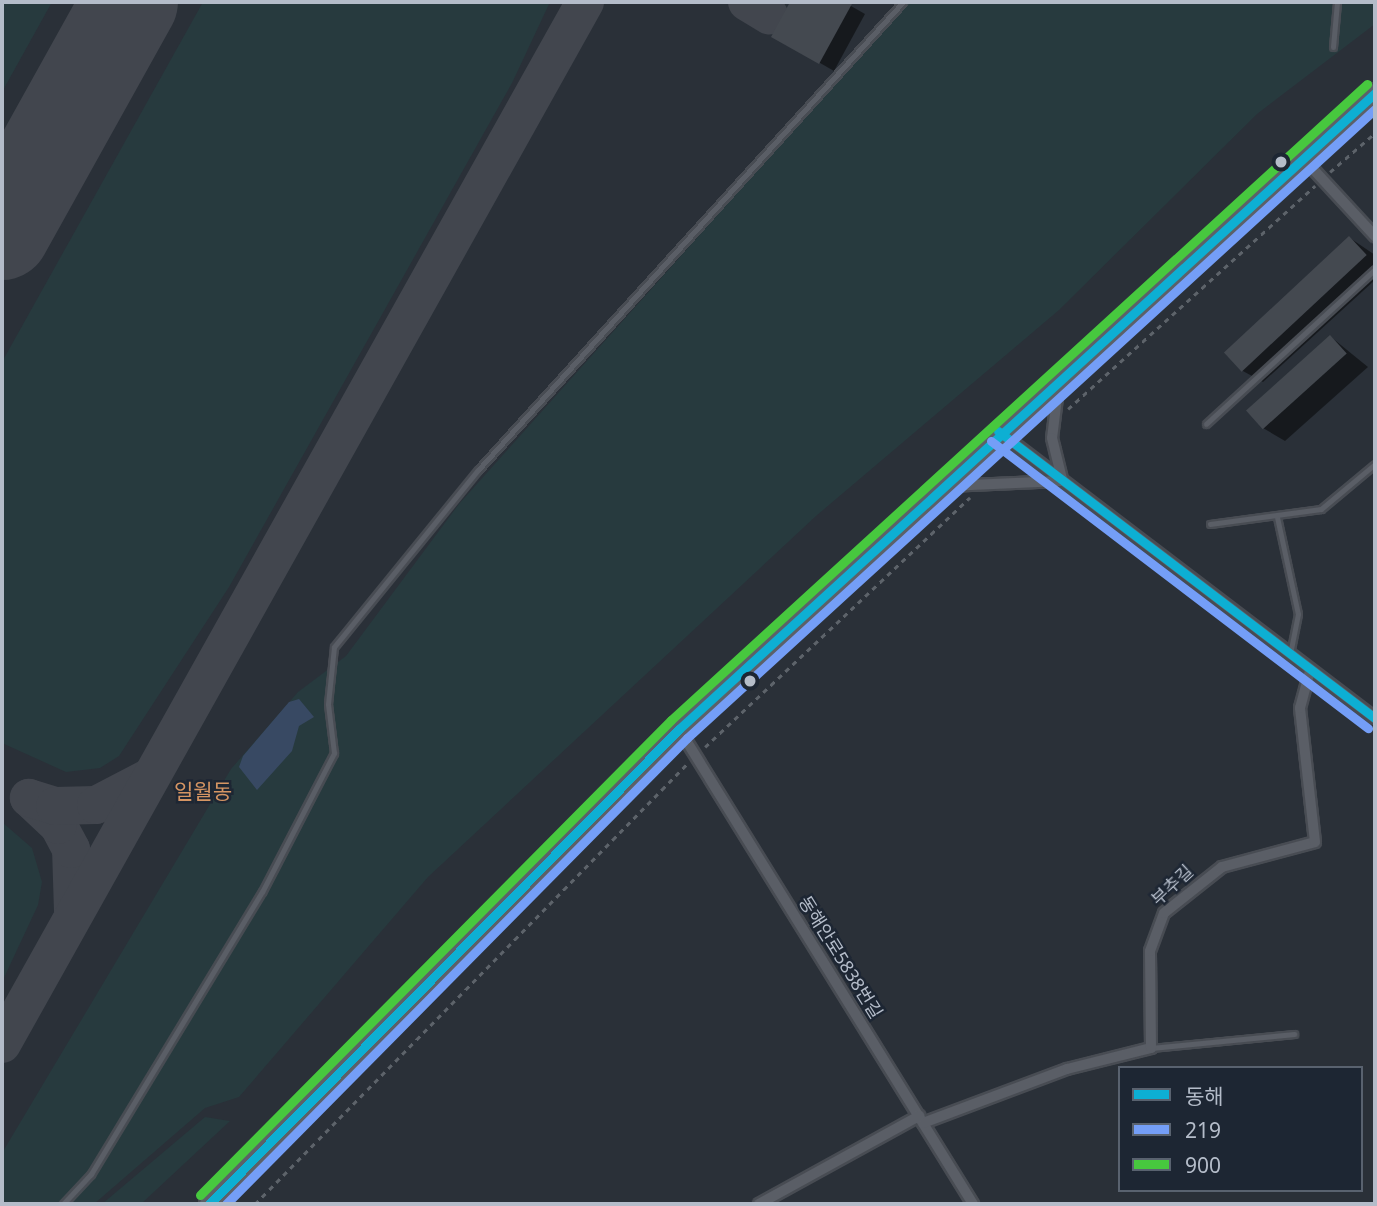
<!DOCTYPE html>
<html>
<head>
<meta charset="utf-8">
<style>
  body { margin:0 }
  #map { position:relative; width:1377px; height:1206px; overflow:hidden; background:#2a3038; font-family:"Noto Sans","Noto Sans KR",sans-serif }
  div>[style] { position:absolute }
  .green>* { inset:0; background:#273a3e }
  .water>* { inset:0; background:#384963 }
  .shadow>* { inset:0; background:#0007 }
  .taxiway>* { height:38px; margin:-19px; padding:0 19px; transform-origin:19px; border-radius:19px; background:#42464e }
  .runway>* { height:96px; margin:-48px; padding:0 48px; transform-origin:48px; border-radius:48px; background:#42464e }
  .building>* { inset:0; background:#444950; transform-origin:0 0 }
  .path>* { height:2.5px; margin-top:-1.25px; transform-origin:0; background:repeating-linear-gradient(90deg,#5d636a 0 5px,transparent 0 10px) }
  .roads { filter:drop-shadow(2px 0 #484c53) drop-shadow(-2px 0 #484c53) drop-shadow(0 2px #484c53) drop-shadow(0 -2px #484c53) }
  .lane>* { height:5px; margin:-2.5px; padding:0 2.5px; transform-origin:2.5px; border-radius:2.5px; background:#5a5e66 }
  .street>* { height:10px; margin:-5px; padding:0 5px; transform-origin:5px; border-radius:5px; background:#5a5e66 }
  .primary>* { height:18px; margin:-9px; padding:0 9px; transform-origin:9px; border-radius:9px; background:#5c6168 }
  .bus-1>* { height:9px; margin:-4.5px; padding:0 4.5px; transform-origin:4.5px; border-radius:4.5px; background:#0dafd3 }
  .bus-2>* { height:9px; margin:-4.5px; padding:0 4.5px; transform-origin:4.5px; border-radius:4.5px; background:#749ef7 }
  .bus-3>* { height:9px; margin:-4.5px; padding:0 4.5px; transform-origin:4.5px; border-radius:4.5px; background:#47c83e }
  .dots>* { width:19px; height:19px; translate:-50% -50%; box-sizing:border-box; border:4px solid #1d2633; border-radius:50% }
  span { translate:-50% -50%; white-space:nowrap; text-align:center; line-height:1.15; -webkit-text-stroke:5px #1d2633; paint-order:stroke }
  .street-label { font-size:18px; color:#b4bcc9 }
  .quarter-label { font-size:21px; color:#d59563 }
  .frame { position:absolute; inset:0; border:4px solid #b4bcc9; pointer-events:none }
  .legend { position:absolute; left:1118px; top:1066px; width:245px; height:126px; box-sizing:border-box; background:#1d2633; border:2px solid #59626f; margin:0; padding:9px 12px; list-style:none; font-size:21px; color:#b4bcc9 }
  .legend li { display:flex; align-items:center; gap:14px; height:35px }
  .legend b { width:35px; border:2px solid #59626f }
</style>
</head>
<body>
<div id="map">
  <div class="green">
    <i style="clip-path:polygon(2px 2px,52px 2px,2px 92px)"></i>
    <i style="clip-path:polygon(203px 2px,550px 2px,512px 83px,229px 587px,119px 756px,100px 768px,66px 772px,2px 743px,2px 362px)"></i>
    <i style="clip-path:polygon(908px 2px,1375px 2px,1375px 24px,1257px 114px,1059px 310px,816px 516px,428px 877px,239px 1097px,205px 1108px,94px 1204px,2px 1204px,2px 1153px,231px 769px,298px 692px,346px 656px,459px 504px)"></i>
    <i style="clip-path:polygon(2px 822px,32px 848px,42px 882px,38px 905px,2px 982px)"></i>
    <i style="clip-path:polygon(205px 1117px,230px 1121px,141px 1204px,102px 1204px)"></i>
  </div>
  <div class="water">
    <i style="clip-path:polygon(299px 699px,314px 717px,299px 726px,292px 751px,257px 790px,239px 767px,243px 756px,289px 702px)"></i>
  </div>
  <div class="shadow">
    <i style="clip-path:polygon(792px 2px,844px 2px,865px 14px,834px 71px,773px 36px)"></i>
    <i style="clip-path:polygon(1350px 238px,1375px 255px,1375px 280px,1263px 382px,1241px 370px)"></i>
    <i style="clip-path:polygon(1331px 337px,1368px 367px,1285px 441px,1263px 428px)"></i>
  </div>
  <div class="taxiway">
    <i style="left:747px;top:2px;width:26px;rotate:31deg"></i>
    <i style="left:73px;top:911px;width:62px;rotate:-91.8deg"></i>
    <i style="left:71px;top:849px;width:27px;rotate:-118deg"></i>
    <i style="left:58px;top:825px;width:40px;rotate:-137deg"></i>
    <i style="left:29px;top:798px;width:27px;rotate:17deg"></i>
    <i style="left:55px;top:806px;width:41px;rotate:-1.4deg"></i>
    <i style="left:96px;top:805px;width:61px;rotate:-27.4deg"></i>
    <i style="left:2px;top:1044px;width:1194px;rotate:-60.77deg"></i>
  </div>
  <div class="runway">
    <i style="left:2px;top:232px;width:263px;rotate:-60.9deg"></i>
  </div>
  <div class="building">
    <i style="clip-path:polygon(790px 2px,853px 2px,819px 64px,771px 37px)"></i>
    <i style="left:1349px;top:236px;width:26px;height:171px;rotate:47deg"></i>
    <i style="left:1330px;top:335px;width:25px;height:113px;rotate:48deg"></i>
  </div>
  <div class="path">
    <i style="left:1330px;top:172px;width:60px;rotate:-40.9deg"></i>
    <i style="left:1068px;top:409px;width:333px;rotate:-42.1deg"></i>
    <i style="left:705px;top:747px;width:364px;rotate:-43.3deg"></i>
    <i style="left:255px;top:1204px;width:617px;rotate:-45.53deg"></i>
  </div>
  <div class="roads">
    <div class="lane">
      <i style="left:1333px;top:47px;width:45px;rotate:-84.9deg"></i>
      <i style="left:1206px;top:424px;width:229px;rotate:-42.5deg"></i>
      <i style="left:1277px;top:517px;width:99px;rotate:77.8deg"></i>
      <i style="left:1298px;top:614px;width:41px;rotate:101.3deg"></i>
      <i style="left:1210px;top:524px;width:112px;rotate:-7.7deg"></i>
      <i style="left:1321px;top:509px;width:70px;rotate:-39.8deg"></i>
      <i style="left:1151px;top:1048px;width:144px;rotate:-5.6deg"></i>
      <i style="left:63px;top:1204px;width:41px;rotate:-47deg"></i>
      <i style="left:91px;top:1174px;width:330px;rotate:-58.8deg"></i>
      <i style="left:262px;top:892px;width:157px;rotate:-62.6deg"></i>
      <i style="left:334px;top:753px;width:49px;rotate:-97deg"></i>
      <i style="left:328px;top:704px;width:57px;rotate:-84deg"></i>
      <i style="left:334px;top:647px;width:228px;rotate:-50.9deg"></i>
      <i style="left:478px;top:470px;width:632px;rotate:-47.76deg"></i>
    </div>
    <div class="street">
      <i style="left:1302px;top:157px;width:108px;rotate:47.3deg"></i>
      <i style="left:1059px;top:382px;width:56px;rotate:97.1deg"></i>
      <i style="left:1052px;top:438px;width:42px;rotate:76.3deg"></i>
      <i style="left:998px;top:431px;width:474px;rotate:37.3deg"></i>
      <i style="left:948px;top:486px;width:113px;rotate:-2.5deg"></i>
      <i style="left:679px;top:729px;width:559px;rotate:58.24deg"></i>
      <i style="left:923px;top:1123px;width:154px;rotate:-20.6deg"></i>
      <i style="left:1067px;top:1069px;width:87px;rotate:-14deg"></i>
      <i style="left:1151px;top:1048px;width:97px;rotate:-90.6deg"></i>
      <i style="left:1150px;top:951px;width:40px;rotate:-69.8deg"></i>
      <i style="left:1164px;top:913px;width:74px;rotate:-38.4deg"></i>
      <i style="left:1222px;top:867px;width:96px;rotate:-15deg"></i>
      <i style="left:1315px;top:842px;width:135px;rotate:-96.4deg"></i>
      <i style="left:1300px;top:708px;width:39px;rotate:-75deg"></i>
      <i style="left:759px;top:1204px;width:183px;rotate:-28.8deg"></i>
    </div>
    <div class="primary">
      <i style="left:209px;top:1204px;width:668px;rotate:-45.3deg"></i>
      <i style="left:679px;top:729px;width:943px;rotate:-42.42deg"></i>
    </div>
  </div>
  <div class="bus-1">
    <i style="left:998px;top:431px;width:474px;rotate:37.3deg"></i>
    <i style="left:209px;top:1204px;width:668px;rotate:-45.3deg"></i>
    <i style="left:679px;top:729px;width:943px;rotate:-42.42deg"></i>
  </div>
  <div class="bus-2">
    <i style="left:991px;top:441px;width:474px;rotate:37.3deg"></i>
    <i style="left:226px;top:1204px;width:655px;rotate:-45.31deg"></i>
    <i style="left:687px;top:738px;width:932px;rotate:-42.43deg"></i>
  </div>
  <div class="bus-3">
    <i style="left:200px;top:1195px;width:669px;rotate:-45.24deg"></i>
    <i style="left:671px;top:720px;width:943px;rotate:-42.42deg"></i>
  </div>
  <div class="dots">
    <i style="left:1281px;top:162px;background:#b4bcc9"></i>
    <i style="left:750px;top:681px;background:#b4bcc9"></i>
  </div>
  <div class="street-label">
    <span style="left:1172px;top:885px;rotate:-43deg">부추길</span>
    <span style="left:841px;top:957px;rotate:58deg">동해안로5838번길</span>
  </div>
  <div class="quarter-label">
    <span style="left:203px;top:791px">일월동</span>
  </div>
  <div class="frame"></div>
  <ul class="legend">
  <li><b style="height:9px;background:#0dafd3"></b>동해</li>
  <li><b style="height:9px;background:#749ef7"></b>219</li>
  <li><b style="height:9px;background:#47c83e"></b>900</li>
  </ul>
</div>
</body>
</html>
